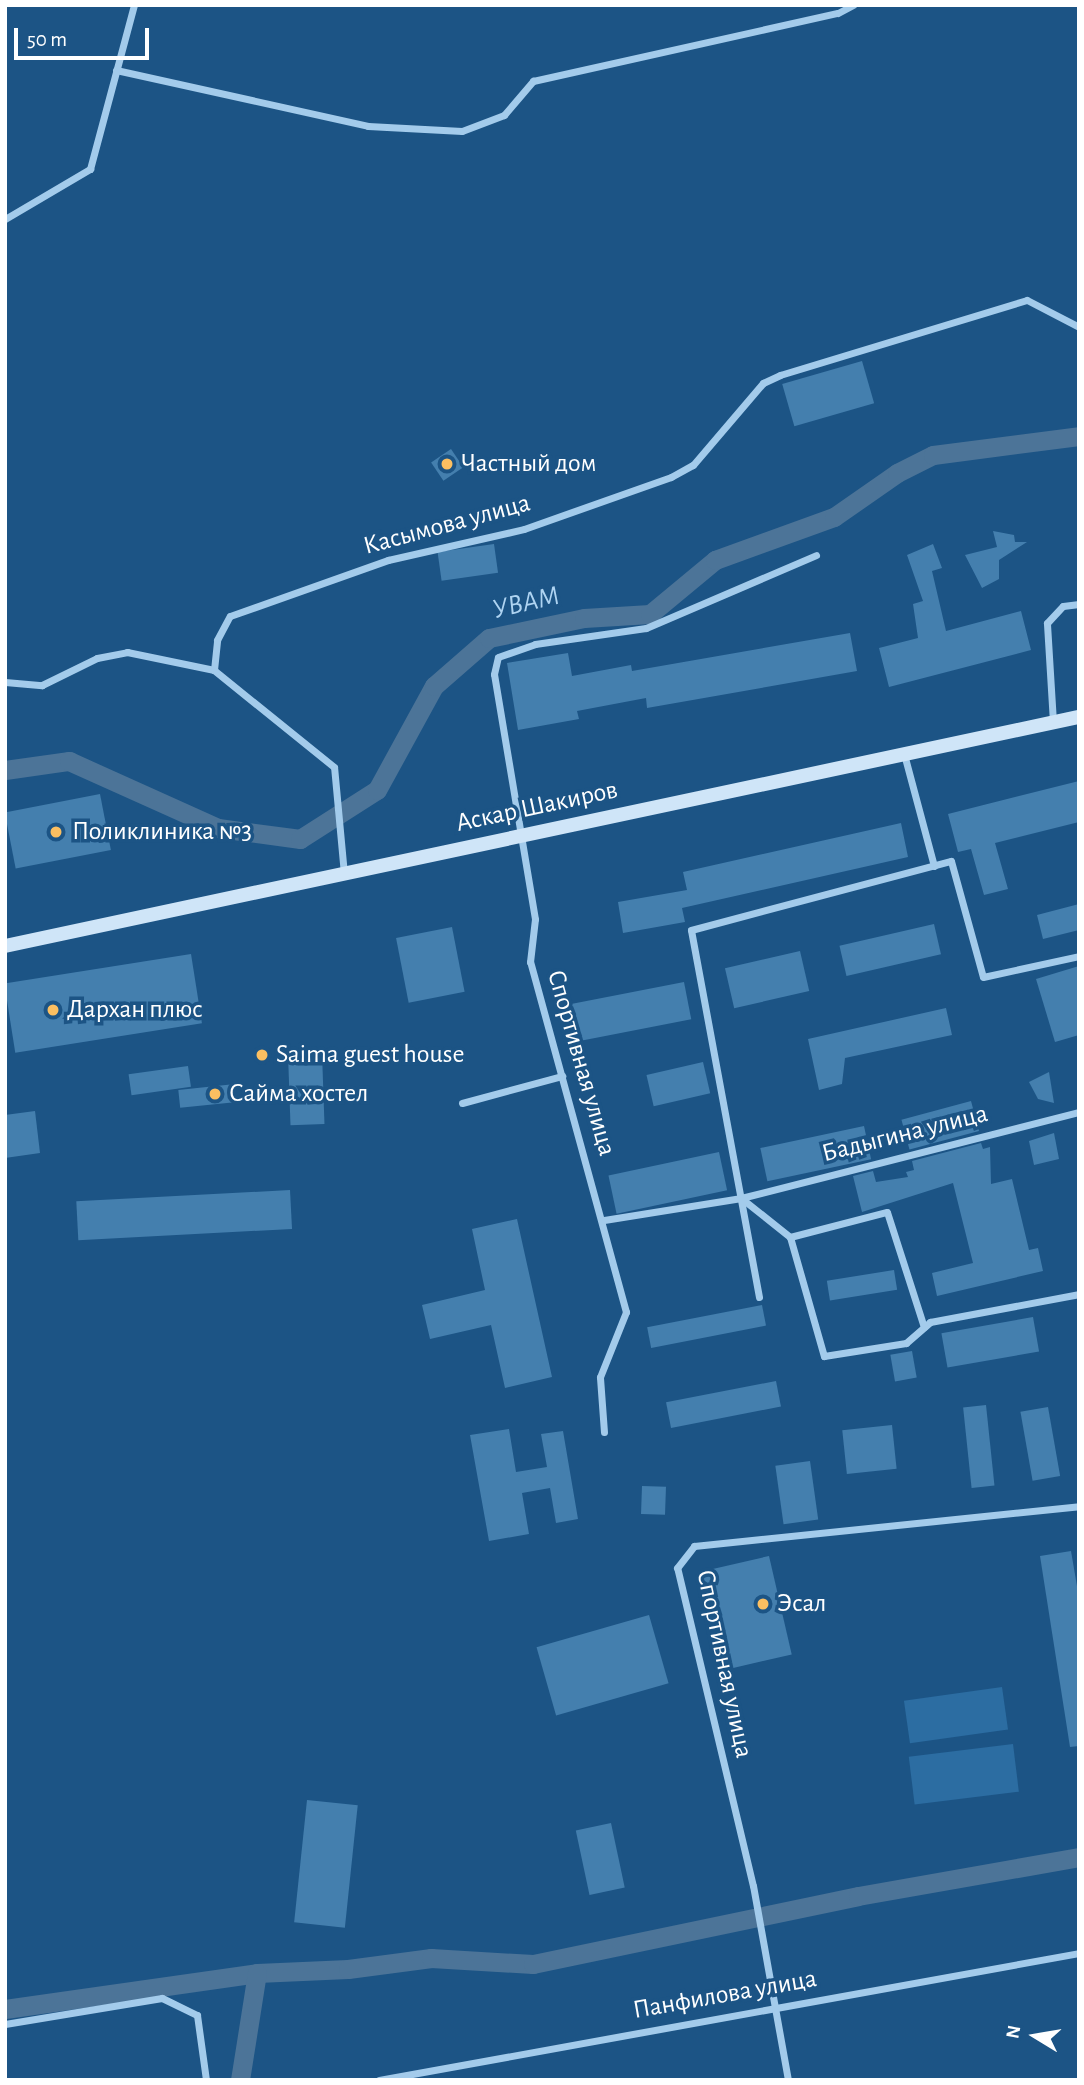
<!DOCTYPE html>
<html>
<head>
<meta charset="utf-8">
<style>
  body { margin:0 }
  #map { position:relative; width:1084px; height:2085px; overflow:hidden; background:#1c5485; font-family:"Alegreya Sans",sans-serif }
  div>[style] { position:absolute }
  .green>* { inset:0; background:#2c6da2; transform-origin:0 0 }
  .canal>* { height:19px; margin:-9.5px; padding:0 9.5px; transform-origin:9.5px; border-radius:9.5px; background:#4c7498 }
  .building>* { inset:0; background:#447fae; transform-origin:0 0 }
  .street>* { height:7px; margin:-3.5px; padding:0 3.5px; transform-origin:3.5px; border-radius:3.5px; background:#a3cbeb }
  .secondary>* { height:14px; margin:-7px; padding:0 7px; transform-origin:7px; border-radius:7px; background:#cfe5f8 }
  .dots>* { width:19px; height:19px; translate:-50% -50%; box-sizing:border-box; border:4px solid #1c5485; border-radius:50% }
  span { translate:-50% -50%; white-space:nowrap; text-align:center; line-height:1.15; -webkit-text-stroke:7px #1c5485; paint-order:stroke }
  .poi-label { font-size:26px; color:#fff }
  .left { translate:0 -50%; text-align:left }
  .street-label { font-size:26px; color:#fff }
  .water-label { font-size:28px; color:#afd4f2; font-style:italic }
  .frame { position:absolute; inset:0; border:7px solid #fff; pointer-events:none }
  .north { position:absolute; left:1000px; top:2001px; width:70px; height:70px; -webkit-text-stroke:5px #1c5485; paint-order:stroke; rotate:281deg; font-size:19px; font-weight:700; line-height:28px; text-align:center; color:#fff }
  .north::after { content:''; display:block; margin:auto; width:24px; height:32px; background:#fff; clip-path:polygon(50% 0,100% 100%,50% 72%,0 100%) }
  .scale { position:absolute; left:14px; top:28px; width:135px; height:32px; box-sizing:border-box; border:4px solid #fff; border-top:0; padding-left:9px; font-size:21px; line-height:24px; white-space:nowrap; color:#fff; -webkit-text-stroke:5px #1c5485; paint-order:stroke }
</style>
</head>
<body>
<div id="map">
  <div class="green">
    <i style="left:1002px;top:1687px;width:43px;height:99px;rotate:82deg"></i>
    <i style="left:1013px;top:1744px;width:48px;height:105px;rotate:83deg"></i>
  </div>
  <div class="canal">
    <i style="left:5px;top:770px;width:65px;rotate:-8deg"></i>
    <i style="left:69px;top:761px;width:163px;rotate:24.2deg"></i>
    <i style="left:218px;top:828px;width:83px;rotate:7.6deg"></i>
    <i style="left:300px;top:839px;width:91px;rotate:-32.5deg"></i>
    <i style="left:377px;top:790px;width:119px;rotate:-61.3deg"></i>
    <i style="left:434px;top:686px;width:73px;rotate:-41.1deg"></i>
    <i style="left:489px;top:638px;width:97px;rotate:-11.9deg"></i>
    <i style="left:584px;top:618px;width:66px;rotate:-3.5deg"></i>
    <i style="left:650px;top:614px;width:85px;rotate:-39.7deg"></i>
    <i style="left:715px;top:560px;width:127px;rotate:-19.9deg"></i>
    <i style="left:834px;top:517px;width:77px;rotate:-34.9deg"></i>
    <i style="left:897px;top:473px;width:40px;rotate:-26.6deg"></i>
    <i style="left:933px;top:455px;width:147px;rotate:-7.4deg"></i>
    <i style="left:5px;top:2009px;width:255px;rotate:-8.1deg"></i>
    <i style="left:257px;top:1973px;width:91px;rotate:-2.5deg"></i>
    <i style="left:348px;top:1969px;width:84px;rotate:-7.5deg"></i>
    <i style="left:431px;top:1958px;width:102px;rotate:3.4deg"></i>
    <i style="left:533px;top:1964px;width:332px;rotate:-11.8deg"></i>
    <i style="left:858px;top:1896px;width:224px;rotate:-10deg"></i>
    <i style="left:240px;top:2080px;width:108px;rotate:-81deg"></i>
  </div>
  <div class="building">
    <i style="left:862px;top:361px;width:44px;height:83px;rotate:74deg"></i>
    <i style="left:451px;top:449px;width:22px;height:24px;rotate:56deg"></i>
    <i style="clip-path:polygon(993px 531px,1014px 535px,1015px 542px,1027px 542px,999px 560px,999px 579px,982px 588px,965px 555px,997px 547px)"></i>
    <i style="left:494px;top:544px;width:29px;height:57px;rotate:82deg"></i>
    <i style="clip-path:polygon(933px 544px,942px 568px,932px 571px,946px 631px,1021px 611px,1031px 650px,889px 687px,879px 648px,918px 638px,913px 604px,923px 601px,907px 555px)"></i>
    <i style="clip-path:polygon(850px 633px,857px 671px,647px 708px,646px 698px,577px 711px,579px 719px,518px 730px,507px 663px,568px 653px,572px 676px,631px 665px,632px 671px)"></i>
    <i style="clip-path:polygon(1079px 781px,1079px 822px,995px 843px,1008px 889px,984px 895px,971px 849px,958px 852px,948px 814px)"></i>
    <i style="left:100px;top:794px;width:57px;height:97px;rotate:79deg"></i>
    <i style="clip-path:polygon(901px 823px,908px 857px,682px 908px,685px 922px,623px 933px,618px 902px,687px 890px,683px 872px)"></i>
    <i style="clip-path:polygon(1079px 904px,1079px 930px,1043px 939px,1037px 915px)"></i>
    <i style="left:934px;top:924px;width:31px;height:97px;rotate:77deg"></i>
    <i style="left:452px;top:927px;width:66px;height:57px;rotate:79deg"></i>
    <i style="left:800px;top:951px;width:41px;height:77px;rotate:77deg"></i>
    <i style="left:191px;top:954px;width:70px;height:189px;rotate:81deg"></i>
    <i style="clip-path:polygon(1079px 966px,1079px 1035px,1055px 1042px,1036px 979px)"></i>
    <i style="left:684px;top:982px;width:38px;height:115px;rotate:79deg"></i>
    <i style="clip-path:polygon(946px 1008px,952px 1035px,845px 1058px,842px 1084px,819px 1090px,808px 1039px)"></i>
    <i style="left:322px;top:1053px;width:71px;height:34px;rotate:88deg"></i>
    <i style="left:703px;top:1062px;width:32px;height:58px;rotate:77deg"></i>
    <i style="left:188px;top:1066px;width:21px;height:60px;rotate:82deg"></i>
    <i style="clip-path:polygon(1049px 1072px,1054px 1103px,1038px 1099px,1029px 1082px)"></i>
    <i style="left:235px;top:1084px;width:18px;height:57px;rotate:84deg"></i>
    <i style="left:971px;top:1101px;width:31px;height:72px;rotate:75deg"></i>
    <i style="clip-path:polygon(35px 1111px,40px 1153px,5px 1158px,5px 1115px)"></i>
    <i style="left:864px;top:1126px;width:34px;height:106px;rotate:78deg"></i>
    <i style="clip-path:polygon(1054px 1133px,1059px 1159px,1034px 1165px,1029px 1141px)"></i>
    <i style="clip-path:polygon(981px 1143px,983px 1149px,990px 1147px,991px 1184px,1012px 1179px,1029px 1250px,1038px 1248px,1043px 1271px,937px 1296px,932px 1273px,973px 1263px,953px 1183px,862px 1212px,853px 1176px,873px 1171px,876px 1182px,908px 1177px,906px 1172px,914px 1170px,912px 1161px)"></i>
    <i style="left:719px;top:1152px;width:39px;height:113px;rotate:78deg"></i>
    <i style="left:290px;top:1190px;width:39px;height:214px;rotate:87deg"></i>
    <i style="clip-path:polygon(517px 1219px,552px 1377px,505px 1388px,491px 1325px,430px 1339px,422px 1305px,485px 1290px,472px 1229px)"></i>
    <i style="left:894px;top:1270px;width:20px;height:68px;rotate:81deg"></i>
    <i style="left:762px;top:1305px;width:21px;height:117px;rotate:79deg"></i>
    <i style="left:1033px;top:1317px;width:35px;height:93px;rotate:80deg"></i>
    <i style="left:912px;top:1351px;width:27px;height:22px;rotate:80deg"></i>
    <i style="left:776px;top:1381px;width:26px;height:112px;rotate:79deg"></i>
    <i style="left:986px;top:1405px;width:81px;height:23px;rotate:84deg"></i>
    <i style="left:1048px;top:1407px;width:70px;height:28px;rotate:80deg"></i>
    <i style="left:892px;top:1425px;width:44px;height:50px;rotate:84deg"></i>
    <i style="clip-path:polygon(509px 1429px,516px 1472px,547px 1467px,541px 1434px,563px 1431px,578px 1519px,556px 1523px,550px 1488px,522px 1493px,529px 1534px,489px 1541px,470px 1435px)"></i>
    <i style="left:810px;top:1461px;width:59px;height:35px;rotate:82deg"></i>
    <i style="left:642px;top:1486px;width:24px;height:28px;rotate:2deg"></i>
    <i style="clip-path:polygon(1071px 1551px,1079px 1598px,1079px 1746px,1070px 1747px,1040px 1556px)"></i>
    <i style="left:769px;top:1556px;width:101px;height:70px;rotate:77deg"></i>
    <i style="left:649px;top:1615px;width:71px;height:117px;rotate:74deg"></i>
    <i style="left:307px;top:1800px;width:51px;height:123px;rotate:6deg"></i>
    <i style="left:611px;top:1823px;width:66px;height:36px;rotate:78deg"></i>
  </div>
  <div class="street">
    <i style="left:116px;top:70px;width:258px;rotate:12.5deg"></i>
    <i style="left:368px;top:126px;width:94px;rotate:3deg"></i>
    <i style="left:462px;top:131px;width:45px;rotate:-20.9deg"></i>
    <i style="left:504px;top:115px;width:45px;rotate:-49.5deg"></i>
    <i style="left:533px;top:81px;width:312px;rotate:-12.6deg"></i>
    <i style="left:838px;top:13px;width:17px;rotate:-28deg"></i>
    <i style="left:5px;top:219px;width:99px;rotate:-30.5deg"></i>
    <i style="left:90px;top:169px;width:170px;rotate:-75deg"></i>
    <i style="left:5px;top:682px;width:37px;rotate:5deg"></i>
    <i style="left:42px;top:685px;width:61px;rotate:-26.1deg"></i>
    <i style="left:97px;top:658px;width:31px;rotate:-11deg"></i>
    <i style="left:127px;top:652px;width:89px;rotate:11.7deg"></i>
    <i style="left:1053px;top:722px;width:99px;rotate:-93.5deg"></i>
    <i style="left:1047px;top:623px;width:23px;rotate:-47deg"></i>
    <i style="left:1063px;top:606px;width:16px;rotate:-7deg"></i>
    <i style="left:904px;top:754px;width:116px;rotate:75deg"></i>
    <i style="left:344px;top:874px;width:107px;rotate:-95.3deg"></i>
    <i style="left:334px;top:767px;width:154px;rotate:-141.1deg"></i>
    <i style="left:214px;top:670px;width:30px;rotate:-84deg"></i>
    <i style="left:217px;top:640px;width:27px;rotate:-62deg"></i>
    <i style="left:230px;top:616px;width:168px;rotate:-19.5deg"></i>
    <i style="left:388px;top:560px;width:139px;rotate:-12.8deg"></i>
    <i style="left:524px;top:529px;width:156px;rotate:-19.5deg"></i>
    <i style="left:671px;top:477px;width:25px;rotate:-29deg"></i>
    <i style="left:693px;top:465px;width:108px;rotate:-49.5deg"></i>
    <i style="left:763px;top:383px;width:19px;rotate:-25deg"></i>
    <i style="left:780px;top:375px;width:258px;rotate:-16.9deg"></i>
    <i style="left:1027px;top:300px;width:59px;rotate:27.4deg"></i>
    <i style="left:462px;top:1103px;width:104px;rotate:-15.1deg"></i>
    <i style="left:741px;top:1198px;width:63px;rotate:38.5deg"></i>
    <i style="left:790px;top:1237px;width:124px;rotate:74.1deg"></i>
    <i style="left:824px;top:1356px;width:83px;rotate:-9deg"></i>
    <i style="left:906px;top:1343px;width:32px;rotate:-41deg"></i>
    <i style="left:930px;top:1322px;width:152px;rotate:-10.6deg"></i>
    <i style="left:604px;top:1220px;width:139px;rotate:-9.1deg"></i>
    <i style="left:741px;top:1198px;width:349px;rotate:-14.3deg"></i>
    <i style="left:790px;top:1237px;width:100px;rotate:-14.5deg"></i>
    <i style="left:887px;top:1212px;width:121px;rotate:72.2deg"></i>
    <i style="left:759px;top:1297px;width:373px;rotate:-100.5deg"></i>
    <i style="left:691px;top:930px;width:269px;rotate:-14.9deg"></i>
    <i style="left:951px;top:861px;width:120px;rotate:74.6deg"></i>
    <i style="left:983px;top:977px;width:98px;rotate:-12.3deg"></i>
    <i style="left:604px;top:1432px;width:55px;rotate:-94.2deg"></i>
    <i style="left:600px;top:1377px;width:70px;rotate:-68.2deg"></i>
    <i style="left:626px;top:1312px;width:363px;rotate:-105.3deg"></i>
    <i style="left:530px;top:962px;width:43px;rotate:-83.4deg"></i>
    <i style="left:535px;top:919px;width:248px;rotate:-99.5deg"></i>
    <i style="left:494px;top:674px;width:17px;rotate:-77deg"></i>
    <i style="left:498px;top:657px;width:39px;rotate:-19deg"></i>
    <i style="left:535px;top:644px;width:112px;rotate:-8.2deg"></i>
    <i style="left:646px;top:628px;width:185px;rotate:-23.2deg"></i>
    <i style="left:5px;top:2024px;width:159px;rotate:-9.4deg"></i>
    <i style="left:162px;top:1998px;width:39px;rotate:26deg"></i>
    <i style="left:197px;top:2015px;width:66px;rotate:82.1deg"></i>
    <i style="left:379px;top:2080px;width:711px;rotate:-10.28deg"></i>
    <i style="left:788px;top:2080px;width:197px;rotate:-100.2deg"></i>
    <i style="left:753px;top:1886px;width:327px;rotate:-103.4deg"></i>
    <i style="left:677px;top:1568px;width:28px;rotate:-52deg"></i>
    <i style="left:694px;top:1546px;width:387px;rotate:-5.9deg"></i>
  </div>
  <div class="secondary">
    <i style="left:5px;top:946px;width:1098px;rotate:-12.04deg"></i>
  </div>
  <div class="dots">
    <i style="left:447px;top:464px;background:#fbbf61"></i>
    <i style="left:56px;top:832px;background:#fbbf61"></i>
    <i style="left:53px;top:1010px;background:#fbbf61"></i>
    <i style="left:262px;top:1055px;background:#fbbf61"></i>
    <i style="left:215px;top:1094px;background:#fbbf61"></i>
    <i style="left:763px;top:1604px;background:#fbbf61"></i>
  </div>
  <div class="poi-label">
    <span class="left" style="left:461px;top:464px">Частный дом</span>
    <span class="left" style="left:72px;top:832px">Поликлиника №3</span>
    <span class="left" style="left:67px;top:1010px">Дархан плюс</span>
    <span class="left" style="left:276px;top:1055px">Saima guest house</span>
    <span class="left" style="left:229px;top:1094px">Сайма хостел</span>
    <span class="left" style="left:777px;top:1604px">Эсал</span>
  </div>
  <div class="street-label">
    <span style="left:447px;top:525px;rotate:-15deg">Касымова улица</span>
    <span style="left:537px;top:807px;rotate:-12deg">Аскар Шакиров</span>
    <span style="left:581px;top:1063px;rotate:74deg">Спортивная улица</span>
    <span style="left:905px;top:1134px;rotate:-14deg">Бадыгина улица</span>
    <span style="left:724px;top:1664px;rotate:78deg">Спортивная улица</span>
    <span style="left:725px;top:1995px;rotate:-10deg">Панфилова улица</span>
  </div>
  <div class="water-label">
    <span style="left:526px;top:603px;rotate:-13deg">УВАМ</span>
  </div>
  <div class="frame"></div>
  <div class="north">N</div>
  <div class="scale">50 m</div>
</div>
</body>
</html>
